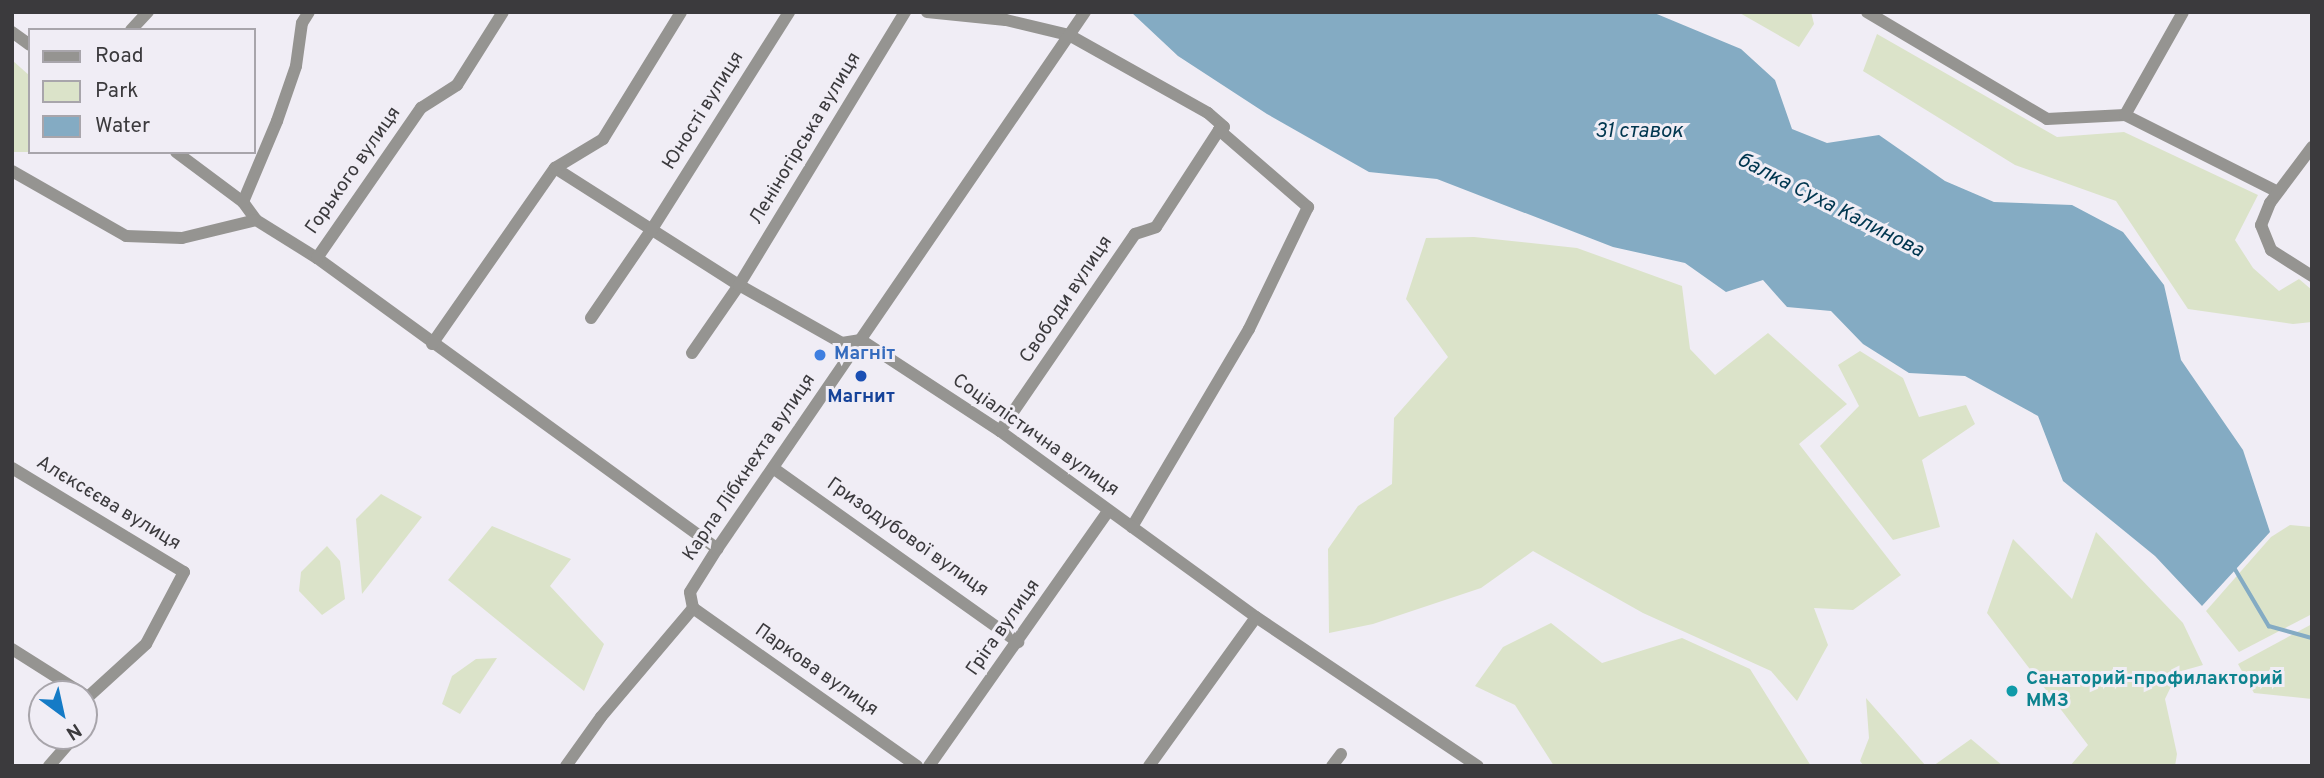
<!DOCTYPE html>
<html>
<head>
<meta charset="utf-8">
<style>
  body { margin:0 }
  #map { position:relative; width:2324px; height:778px; overflow:hidden; background:#f0edf5; font-family:Overpass,sans-serif }
  div>[style] { position:absolute }
  .green>* { inset:0; background:#dbe3c9 }
  .water>* { inset:0; background:#84abc3 }
  .stream>* { height:3.5px; margin:-1.75px; padding:0 1.75px; transform-origin:1.75px; border-radius:1.75px; background:#84abc3 }
  .minor>* { height:12px; margin:-6px; padding:0 6px; transform-origin:6px; border-radius:6px; background:#959491 }
  .dots>* { width:19px; height:19px; translate:-50% -50%; box-sizing:border-box; border:4px solid #f0edf5; border-radius:50% }
  span { translate:-50% -50%; white-space:nowrap; text-align:center; line-height:1.15; -webkit-text-stroke:6px #f0edf5; paint-order:stroke }
  .street-label { font-size:19px; color:#3b3a3d }
  .shop-label { font-size:19px; color:#366cbe; font-weight:700 }
  .left { translate:0 -50%; text-align:left }
  .transit-label { font-size:19px; color:#164399; font-weight:700 }
  .culture-label { font-size:19px; color:#0d838f; font-weight:700 }
  .water-label { font-size:21px; color:#00364f; font-style:italic }
  .frame { position:absolute; inset:0; border:14px solid #3b3a3d; pointer-events:none }
  .legend { position:absolute; left:28px; top:28px; width:228px; height:126px; box-sizing:border-box; background:#f0edf5; border:2px solid #a8a5ab; margin:0; padding:9px 12px; list-style:none; font-size:21px; color:#3b3a3d }
  .legend li { display:flex; align-items:center; gap:14px; height:35px }
  .legend b { width:35px; border:2px solid #a8a5ab }
  .north { position:absolute; left:28px; top:680px; width:70px; height:70px; box-sizing:border-box; background:#f0edf5; border:2px solid #a8a5ab; border-radius:50%; rotate:147deg; font-size:19px; font-weight:700; line-height:28px; text-align:center; color:#3b3a3d }
  .north::after { content:''; display:block; margin:auto; width:24px; height:32px; background:#157bc6; clip-path:polygon(50% 0,100% 100%,50% 72%,0 100%) }
</style>
</head>
<body>
<div id="map">
  <div class="green">
    <i style="clip-path:polygon(1738px 12px,1811px 12px,1814px 24px,1799px 47px)"></i>
    <i style="clip-path:polygon(1877px 34px,2057px 137px,2124px 132px,2258px 195px,2235px 240px,2253px 268px,2279px 291px,2299px 279px,2312px 290px,2312px 322px,2293px 324px,2188px 309px,2116px 201px,2015px 165px,1863px 71px)"></i>
    <i style="clip-path:polygon(12px 60px,30px 76px,30px 152px,38px 152px,12px 152px)"></i>
    <i style="clip-path:polygon(1474px 237px,1577px 248px,1682px 286px,1690px 349px,1715px 375px,1768px 333px,1847px 404px,1799px 444px,1901px 575px,1853px 610px,1814px 608px,1828px 645px,1797px 701px,1771px 671px,1643px 613px,1533px 551px,1481px 588px,1373px 624px,1329px 633px,1328px 549px,1358px 506px,1392px 484px,1394px 418px,1448px 357px,1406px 299px,1426px 238px)"></i>
    <i style="clip-path:polygon(1860px 351px,1903px 378px,1919px 417px,1966px 405px,1975px 424px,1922px 460px,1940px 527px,1893px 540px,1820px 446px,1859px 406px,1838px 365px)"></i>
    <i style="clip-path:polygon(381px 494px,422px 517px,362px 594px,356px 519px)"></i>
    <i style="clip-path:polygon(2290px 525px,2312px 527px,2312px 614px,2239px 652px,2206px 611px,2271px 537px)"></i>
    <i style="clip-path:polygon(492px 526px,571px 559px,550px 586px,604px 644px,584px 691px,448px 580px)"></i>
    <i style="clip-path:polygon(2096px 532px,2183px 623px,2203px 665px,2178px 672px,2165px 699px,2177px 754px,2175px 766px,2070px 766px,2088px 745px,1987px 613px,2013px 539px,2072px 599px)"></i>
    <i style="clip-path:polygon(327px 546px,340px 561px,345px 599px,322px 615px,299px 591px,301px 572px)"></i>
    <i style="clip-path:polygon(1551px 623px,1602px 663px,1682px 638px,1750px 669px,1811px 766px,1554px 766px,1515px 705px,1475px 686px,1503px 647px)"></i>
    <i style="clip-path:polygon(2312px 624px,2312px 699px,2254px 693px,2238px 664px)"></i>
    <i style="clip-path:polygon(497px 658px,460px 714px,442px 704px,452px 676px,476px 659px)"></i>
    <i style="clip-path:polygon(1866px 698px,1926px 766px,1864px 766px,1860px 761px,1869px 738px)"></i>
    <i style="clip-path:polygon(1971px 739px,2003px 766px,1933px 766px)"></i>
  </div>
  <div class="water">
    <i style="clip-path:polygon(1131px 12px,1652px 12px,1741px 49px,1775px 80px,1792px 129px,1827px 143px,1879px 135px,1945px 181px,1994px 202px,2072px 205px,2123px 232px,2164px 285px,2181px 360px,2243px 450px,2270px 532px,2202px 606px,2155px 556px,2063px 481px,2038px 416px,1965px 376px,1909px 373px,1863px 344px,1831px 311px,1787px 307px,1763px 280px,1726px 292px,1685px 263px,1613px 247px,1437px 179px,1369px 172px,1267px 114px,1178px 56px)"></i>
  </div>
  <div class="stream">
    <i style="left:2234px;top:567px;width:69px;rotate:59.3deg"></i>
    <i style="left:2269px;top:626px;width:45px;rotate:15.6deg"></i>
  </div>
  <div class="minor">
    <i style="left:927px;top:12px;width:79px;rotate:5.8deg"></i>
    <i style="left:1006px;top:20px;width:65px;rotate:13.4deg"></i>
    <i style="left:1069px;top:35px;width:159px;rotate:29.3deg"></i>
    <i style="left:1208px;top:113px;width:21px;rotate:41deg"></i>
    <i style="left:1224px;top:127px;width:6px;rotate:149deg"></i>
    <i style="left:1219px;top:130px;width:118px;rotate:40.9deg"></i>
    <i style="left:1308px;top:207px;width:136px;rotate:115.8deg"></i>
    <i style="left:1249px;top:329px;width:230px;rotate:120.6deg"></i>
    <i style="left:1867px;top:12px;width:209px;rotate:30.7deg"></i>
    <i style="left:2047px;top:119px;width:78px;rotate:-2.9deg"></i>
    <i style="left:2125px;top:115px;width:171px;rotate:26.7deg"></i>
    <i style="left:131px;top:30px;width:25px;rotate:-47deg"></i>
    <i style="left:12px;top:32px;width:22px;rotate:36deg"></i>
    <i style="left:2125px;top:115px;width:118px;rotate:-60.6deg"></i>
    <i style="left:2312px;top:147px;width:70px;rotate:126.9deg"></i>
    <i style="left:2270px;top:203px;width:24px;rotate:112deg"></i>
    <i style="left:2261px;top:225px;width:27px;rotate:68deg"></i>
    <i style="left:2271px;top:250px;width:49px;rotate:32.4deg"></i>
    <i style="left:176px;top:152px;width:84px;rotate:36.7deg"></i>
    <i style="left:243px;top:202px;width:22px;rotate:54deg"></i>
    <i style="left:256px;top:220px;width:72px;rotate:31.9deg"></i>
    <i style="left:317px;top:258px;width:495px;rotate:36deg"></i>
    <i style="left:555px;top:168px;width:218px;rotate:32.5deg"></i>
    <i style="left:739px;top:285px;width:118px;rotate:29.4deg"></i>
    <i style="left:842px;top:343px;width:19px;rotate:-9deg"></i>
    <i style="left:861px;top:340px;width:166px;rotate:33.2deg"></i>
    <i style="left:1000px;top:431px;width:316px;rotate:36deg"></i>
    <i style="left:1256px;top:617px;width:267px;rotate:33.9deg"></i>
    <i style="left:12px;top:171px;width:131px;rotate:29.7deg"></i>
    <i style="left:126px;top:236px;width:56px;rotate:2deg"></i>
    <i style="left:182px;top:238px;width:76px;rotate:-13.7deg"></i>
    <i style="left:243px;top:202px;width:88px;rotate:-67.2deg"></i>
    <i style="left:277px;top:121px;width:58px;rotate:-70.9deg"></i>
    <i style="left:296px;top:66px;width:43px;rotate:-82.1deg"></i>
    <i style="left:302px;top:23px;width:13px;rotate:-58deg"></i>
    <i style="left:317px;top:258px;width:183px;rotate:-55.3deg"></i>
    <i style="left:421px;top:108px;width:43px;rotate:-32.6deg"></i>
    <i style="left:457px;top:85px;width:86px;rotate:-57.8deg"></i>
    <i style="left:591px;top:318px;width:108px;rotate:-55.6deg"></i>
    <i style="left:652px;top:229px;width:257px;rotate:-57.7deg"></i>
    <i style="left:432px;top:344px;width:215px;rotate:-55.1deg"></i>
    <i style="left:555px;top:168px;width:56px;rotate:-31.1deg"></i>
    <i style="left:603px;top:139px;width:149px;rotate:-58.4deg"></i>
    <i style="left:692px;top:353px;width:83px;rotate:-55.3deg"></i>
    <i style="left:739px;top:285px;width:320px;rotate:-58.7deg"></i>
    <i style="left:1000px;top:431px;width:239px;rotate:-55.6deg"></i>
    <i style="left:1135px;top:234px;width:22px;rotate:-18deg"></i>
    <i style="left:1156px;top:227px;width:116px;rotate:-57deg"></i>
    <i style="left:12px;top:468px;width:201px;rotate:31.2deg"></i>
    <i style="left:184px;top:572px;width:81px;rotate:117.8deg"></i>
    <i style="left:146px;top:644px;width:79px;rotate:137.6deg"></i>
    <i style="left:88px;top:697px;width:18px;rotate:103deg"></i>
    <i style="left:773px;top:468px;width:301px;rotate:35.4deg"></i>
    <i style="left:693px;top:608px;width:274px;rotate:35.2deg"></i>
    <i style="left:12px;top:649px;width:90px;rotate:32.3deg"></i>
    <i style="left:49px;top:766px;width:40px;rotate:-49deg"></i>
    <i style="left:566px;top:766px;width:60px;rotate:-54.5deg"></i>
    <i style="left:601px;top:717px;width:143px;rotate:-49.8deg"></i>
    <i style="left:693px;top:608px;width:16px;rotate:-101deg"></i>
    <i style="left:690px;top:592px;width:51px;rotate:-57.9deg"></i>
    <i style="left:717px;top:549px;width:651px;rotate:-55.58deg"></i>
    <i style="left:929px;top:766px;width:312px;rotate:-54.9deg"></i>
    <i style="left:1149px;top:766px;width:183px;rotate:-54.3deg"></i>
    <i style="left:1332px;top:766px;width:15px;rotate:-53deg"></i>
  </div>
  <div class="dots">
    <i style="left:820px;top:355px;background:#3f7fe0"></i>
    <i style="left:861px;top:376px;background:#1a4fb4"></i>
    <i style="left:2012px;top:691px;background:#0f9aa8"></i>
  </div>
  <div class="street-label">
    <span style="left:704px;top:111px;rotate:-58deg">Юності вулиця</span>
    <span style="left:806px;top:139px;rotate:-59deg">Леніногірська вулиця</span>
    <span style="left:354px;top:171px;rotate:-55deg">Горького вулиця</span>
    <span style="left:1067px;top:300px;rotate:-56deg">Свободи вулиця</span>
    <span style="left:1035px;top:436px;rotate:35deg">Соціалістична вулиця</span>
    <span style="left:750px;top:468px;rotate:-56deg">Карла Лібкнехта вулиця</span>
    <span style="left:108px;top:504px;rotate:31deg">Алєксєєва вулиця</span>
    <span style="left:907px;top:538px;rotate:35deg">Гризодубової вулиця</span>
    <span style="left:1004px;top:628px;rotate:-55deg">Гріга вулиця</span>
    <span style="left:816px;top:671px;rotate:35deg">Паркова вулиця</span>
  </div>
  <div class="shop-label">
    <span class="left" style="left:834px;top:355px">Магніт</span>
  </div>
  <div class="transit-label">
    <span style="left:861px;top:398px">Магнит</span>
  </div>
  <div class="culture-label">
    <span class="left" style="left:2026px;top:691px">Санаторий-профилакторий<br>ММЗ</span>
  </div>
  <div class="water-label">
    <span style="left:1639px;top:132px">31 ставок</span>
    <span style="left:1830px;top:206px;rotate:27deg">балка Суха Калинова</span>
  </div>
  <div class="frame"></div>
  <ul class="legend">
  <li><b style="height:9px;background:#959491"></b>Road</li>
  <li><b style="height:19px;background:#dbe3c9"></b>Park</li>
  <li><b style="height:19px;background:#84abc3"></b>Water</li>
  </ul>
  <div class="north">N</div>
</div>
</body>
</html>
